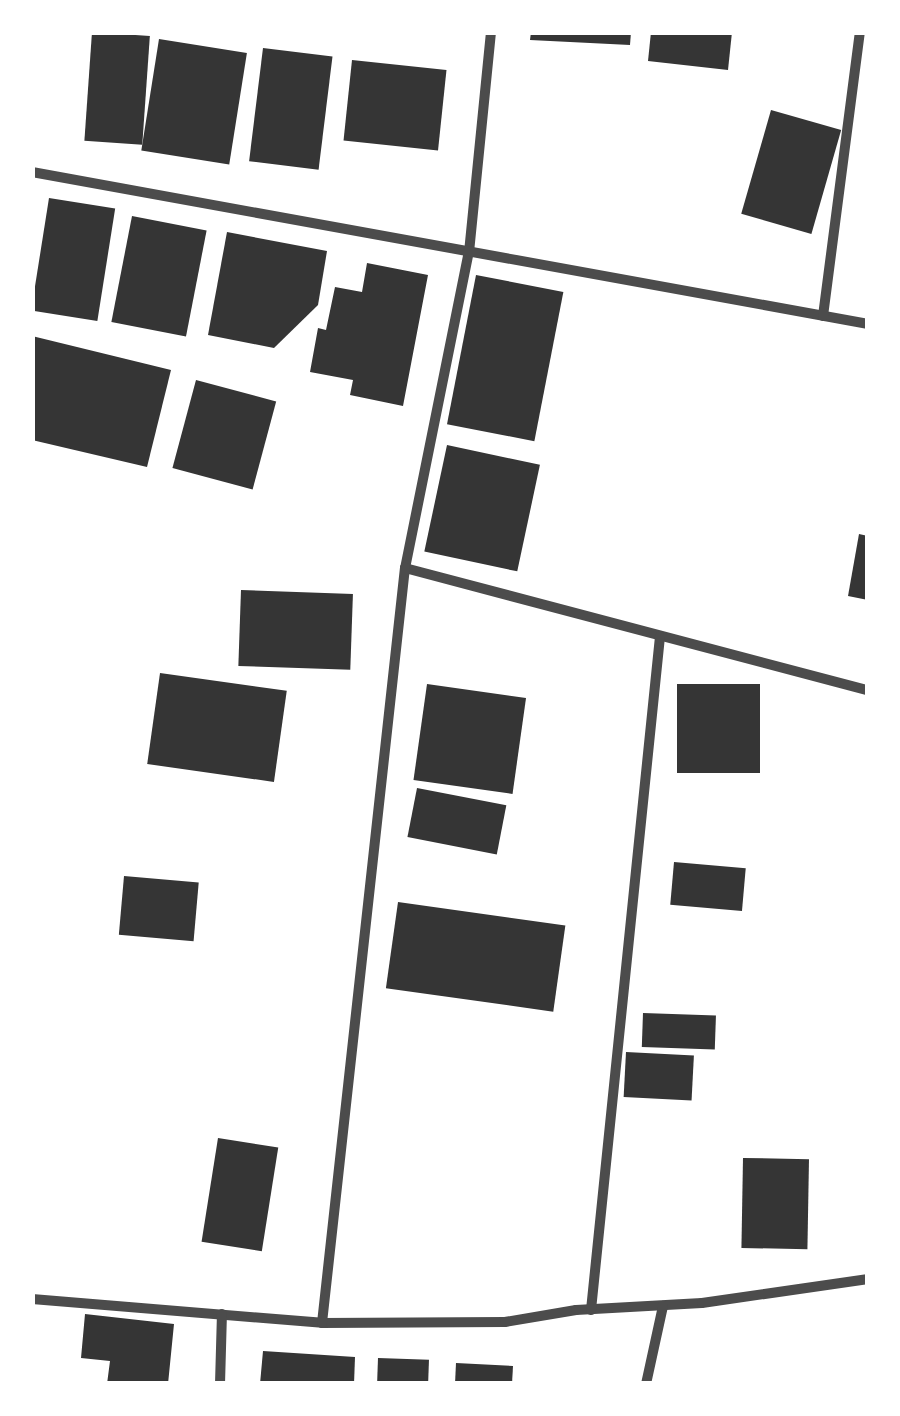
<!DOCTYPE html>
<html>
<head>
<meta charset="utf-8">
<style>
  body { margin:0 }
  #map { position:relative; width:900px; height:1416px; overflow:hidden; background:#fff; font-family:Montserrat,sans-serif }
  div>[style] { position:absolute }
  .building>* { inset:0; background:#353535; transform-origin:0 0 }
  .minor>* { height:10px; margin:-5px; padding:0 5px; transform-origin:5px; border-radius:5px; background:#4c4c4c }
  span { translate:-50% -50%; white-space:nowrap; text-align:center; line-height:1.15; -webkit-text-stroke:9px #fff; paint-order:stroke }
  .frame { position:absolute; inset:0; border:35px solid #fff; pointer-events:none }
</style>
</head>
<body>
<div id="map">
  <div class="building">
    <i style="left:92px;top:32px;width:58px;height:109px;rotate:4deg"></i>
    <i style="clip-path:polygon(531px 32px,631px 32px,630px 45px,530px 40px)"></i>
    <i style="clip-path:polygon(651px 32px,732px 32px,728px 70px,648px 61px)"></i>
    <i style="left:159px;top:39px;width:89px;height:113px;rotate:9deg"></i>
    <i style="left:263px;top:48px;width:70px;height:114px;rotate:7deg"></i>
    <i style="left:352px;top:60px;width:95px;height:81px;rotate:6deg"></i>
    <i style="left:771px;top:110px;width:73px;height:108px;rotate:16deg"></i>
    <i style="left:49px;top:198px;width:67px;height:114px;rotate:9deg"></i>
    <i style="left:132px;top:216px;width:76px;height:108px;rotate:11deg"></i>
    <i style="clip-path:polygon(227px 232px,327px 251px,318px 305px,274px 348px,208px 335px)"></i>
    <i style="clip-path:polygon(367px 263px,428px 275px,403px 406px,350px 395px,353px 380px,310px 372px,318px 328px,326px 330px,335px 287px,362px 292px)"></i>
    <i style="left:476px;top:275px;width:89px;height:152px;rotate:11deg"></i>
    <i style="clip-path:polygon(32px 336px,171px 370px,147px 467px,32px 440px)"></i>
    <i style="left:196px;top:380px;width:83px;height:91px;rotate:15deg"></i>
    <i style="left:447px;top:445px;width:95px;height:109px;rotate:12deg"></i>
    <i style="clip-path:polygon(859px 534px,868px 536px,868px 600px,848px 596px)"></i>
    <i style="left:241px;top:590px;width:112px;height:76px;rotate:2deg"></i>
    <i style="left:160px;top:673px;width:128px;height:92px;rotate:8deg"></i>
    <i style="left:427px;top:684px;width:100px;height:97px;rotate:8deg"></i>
    <i style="left:677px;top:684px;width:83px;height:89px"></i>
    <i style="left:417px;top:788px;width:91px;height:50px;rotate:11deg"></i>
    <i style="left:674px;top:862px;width:72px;height:43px;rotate:5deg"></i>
    <i style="left:124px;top:876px;width:75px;height:59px;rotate:5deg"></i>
    <i style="left:398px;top:902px;width:169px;height:87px;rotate:8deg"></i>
    <i style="left:643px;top:1013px;width:73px;height:34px;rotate:2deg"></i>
    <i style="left:626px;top:1052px;width:68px;height:45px;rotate:3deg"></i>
    <i style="left:218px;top:1138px;width:61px;height:105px;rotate:9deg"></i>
    <i style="left:743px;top:1158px;width:66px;height:90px;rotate:1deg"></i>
    <i style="clip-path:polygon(85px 1314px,174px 1324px,168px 1384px,107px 1384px,110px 1361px,81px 1358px)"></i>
    <i style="clip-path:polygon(263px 1351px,355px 1357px,354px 1384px,260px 1384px)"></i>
    <i style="left:378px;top:1358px;width:51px;height:26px;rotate:2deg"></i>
    <i style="clip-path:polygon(456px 1363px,513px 1366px,512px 1384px,455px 1384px)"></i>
  </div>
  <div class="minor">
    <i style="left:491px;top:32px;width:220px;rotate:95.7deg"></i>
    <i style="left:469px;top:251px;width:323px;rotate:101.4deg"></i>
    <i style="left:405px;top:568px;width:479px;rotate:14.8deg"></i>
    <i style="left:32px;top:172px;width:850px;rotate:10.3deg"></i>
    <i style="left:823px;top:316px;width:286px;rotate:-82.6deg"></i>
    <i style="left:32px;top:1299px;width:291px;rotate:4.7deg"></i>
    <i style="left:322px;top:1323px;width:183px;rotate:-0.3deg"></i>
    <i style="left:505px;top:1322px;width:72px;rotate:-9.6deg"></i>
    <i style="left:576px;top:1310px;width:126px;rotate:-3.2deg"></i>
    <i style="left:702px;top:1303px;width:168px;rotate:-8.2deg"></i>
    <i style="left:591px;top:1310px;width:677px;rotate:-84.15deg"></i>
    <i style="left:322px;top:1323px;width:760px;rotate:-83.73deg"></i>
    <i style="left:220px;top:1384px;width:70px;rotate:-88.4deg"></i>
    <i style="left:646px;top:1384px;width:80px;rotate:-77.7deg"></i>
  </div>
  <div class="frame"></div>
</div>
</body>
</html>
